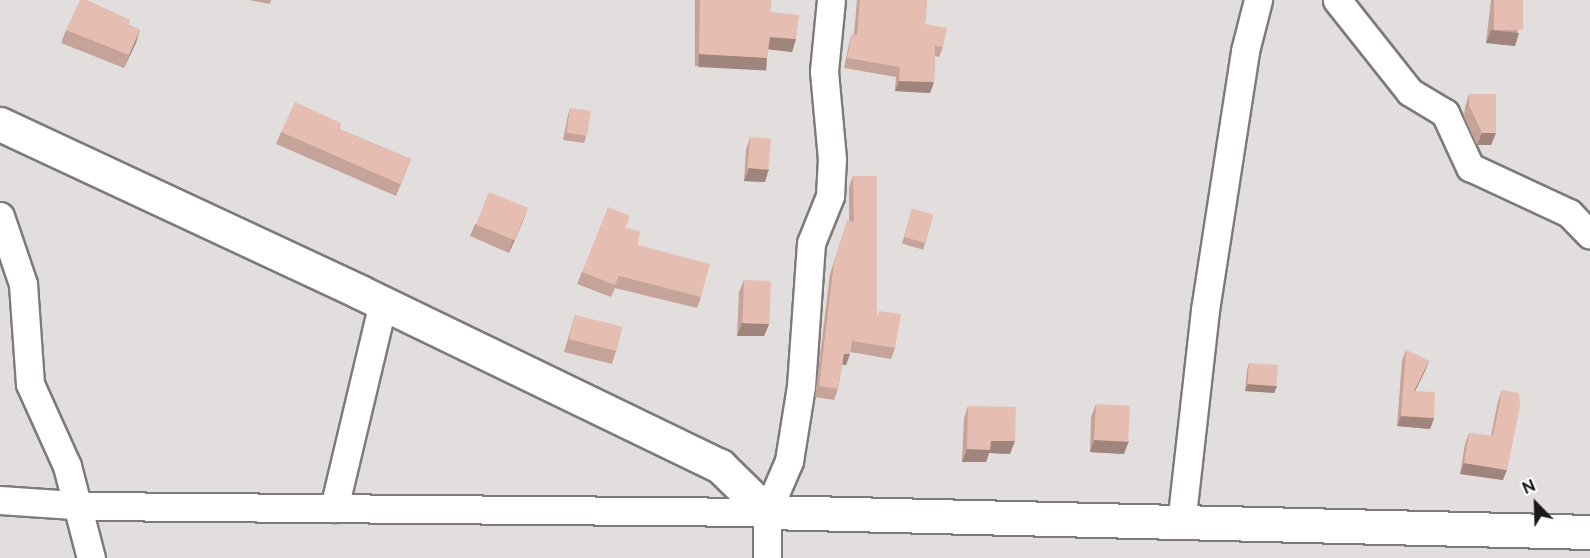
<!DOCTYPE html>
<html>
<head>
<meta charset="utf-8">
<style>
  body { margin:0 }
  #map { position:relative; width:1590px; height:558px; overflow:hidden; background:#e2dede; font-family:Raleway,sans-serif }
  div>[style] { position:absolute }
  .roads { filter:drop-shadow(2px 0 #7e7a7a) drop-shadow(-2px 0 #7e7a7a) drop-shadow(0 2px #7e7a7a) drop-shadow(0 -2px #7e7a7a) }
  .street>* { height:27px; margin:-13.5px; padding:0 13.5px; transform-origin:13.5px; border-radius:13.5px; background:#fff }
  .secondary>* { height:33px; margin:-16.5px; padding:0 16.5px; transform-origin:16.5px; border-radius:16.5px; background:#fff }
  .wall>* { inset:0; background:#c5a398; transform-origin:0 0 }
  .shaded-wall>* { inset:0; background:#a0857c; transform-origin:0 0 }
  .building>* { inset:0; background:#e5beb1; transform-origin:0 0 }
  span { translate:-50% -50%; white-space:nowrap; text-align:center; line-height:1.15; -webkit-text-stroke:5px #fff; paint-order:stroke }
  .north { position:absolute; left:1506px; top:474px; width:60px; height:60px; -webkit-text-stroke:4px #fff; paint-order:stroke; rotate:337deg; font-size:16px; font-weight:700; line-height:24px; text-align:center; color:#1a1818 }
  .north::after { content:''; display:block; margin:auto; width:21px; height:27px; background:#1a1818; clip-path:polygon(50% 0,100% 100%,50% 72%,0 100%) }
</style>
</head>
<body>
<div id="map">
  <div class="roads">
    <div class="street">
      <i style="left:1337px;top:0;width:117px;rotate:51.6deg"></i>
      <i style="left:1410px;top:92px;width:41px;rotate:31deg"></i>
      <i style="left:1445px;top:113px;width:60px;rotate:65.2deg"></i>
      <i style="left:1470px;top:167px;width:109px;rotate:24.9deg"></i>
      <i style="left:1569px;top:213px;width:30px;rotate:46deg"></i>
      <i style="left:0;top:216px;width:72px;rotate:71.3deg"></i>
      <i style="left:23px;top:284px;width:100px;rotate:86deg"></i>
      <i style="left:30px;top:384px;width:90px;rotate:65.7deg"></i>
      <i style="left:67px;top:466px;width:95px;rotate:75.4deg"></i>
      <i style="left:0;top:500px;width:88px;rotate:3.9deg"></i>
      <i style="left:88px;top:506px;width:679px;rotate:0.51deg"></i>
      <i style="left:334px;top:508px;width:211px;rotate:-76.6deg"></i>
      <i style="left:1181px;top:524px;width:215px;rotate:-83.6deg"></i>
      <i style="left:1205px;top:310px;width:262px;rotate:-81.2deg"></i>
      <i style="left:1245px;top:51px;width:53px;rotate:-75.7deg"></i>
      <i style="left:767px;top:558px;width:46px;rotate:-90deg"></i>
      <i style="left:767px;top:512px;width:56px;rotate:-66.7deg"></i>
      <i style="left:789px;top:461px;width:76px;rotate:-80.9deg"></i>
      <i style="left:801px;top:386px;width:143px;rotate:-86deg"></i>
      <i style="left:811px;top:243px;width:51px;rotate:-68deg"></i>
      <i style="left:830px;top:196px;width:37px;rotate:-87deg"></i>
      <i style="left:832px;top:159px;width:88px;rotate:-95.2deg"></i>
      <i style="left:824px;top:71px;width:71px;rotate:-84.4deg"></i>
    </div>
    <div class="secondary">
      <i style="left:0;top:124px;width:397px;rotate:25deg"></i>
      <i style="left:360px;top:292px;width:400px;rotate:25.8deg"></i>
      <i style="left:720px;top:466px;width:66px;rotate:44.4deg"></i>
      <i style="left:767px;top:512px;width:823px;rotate:1.39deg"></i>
    </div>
  </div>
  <div class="wall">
    <i style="clip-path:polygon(249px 0,271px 0,270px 4px)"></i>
    <i style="clip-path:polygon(695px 0,771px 0,770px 12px,796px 39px,792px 52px,768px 49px,767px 58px,763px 70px,695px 66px)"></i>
    <i style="clip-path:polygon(857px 0,927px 0,925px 24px,943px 47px,939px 57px,935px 56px,934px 82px,930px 93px,895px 91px,896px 77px,844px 68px,849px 44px,852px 34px,854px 34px)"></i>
    <i style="clip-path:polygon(1491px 0,1523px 0,1515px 46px,1486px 43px)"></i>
    <i style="clip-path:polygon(129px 25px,140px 30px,124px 68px,61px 43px,66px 30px)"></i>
    <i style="clip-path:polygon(1469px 94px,1496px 133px,1491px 145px,1477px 145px,1464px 117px,1465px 107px)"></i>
    <i style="clip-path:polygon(570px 108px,586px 137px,584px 143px,563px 140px,568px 115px)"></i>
    <i style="clip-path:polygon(341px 123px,339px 129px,411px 159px,396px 196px,276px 144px,281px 132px)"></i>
    <i style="clip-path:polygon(750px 137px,765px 182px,744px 181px,746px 150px)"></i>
    <i style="clip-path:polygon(853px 176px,877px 316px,895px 348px,891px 359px,850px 352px,846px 365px,842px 365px,838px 389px,834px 400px,815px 397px,830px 274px,844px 231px,849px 221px,849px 187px)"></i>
    <i style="left:912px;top:209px;width:22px;height:36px;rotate:16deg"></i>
    <i style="clip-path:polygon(523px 221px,509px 253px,470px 236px,475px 224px)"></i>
    <i style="clip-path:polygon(625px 228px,638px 245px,701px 297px,697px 308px,615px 288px,611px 297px,577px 284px,582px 272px)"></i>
    <i style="clip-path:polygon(744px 280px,769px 324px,764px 336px,737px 336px,739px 292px)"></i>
    <i style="clip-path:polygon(575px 315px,616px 351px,612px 364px,564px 352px)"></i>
    <i style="clip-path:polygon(1406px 350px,1429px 361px,1425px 371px,1415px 391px,1434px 418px,1430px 429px,1397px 426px,1402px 361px)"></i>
    <i style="clip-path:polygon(1249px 363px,1277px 386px,1274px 393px,1245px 391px,1247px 370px)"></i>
    <i style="clip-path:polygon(1502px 390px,1503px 480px,1460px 474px,1465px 444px,1469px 433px,1491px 436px,1498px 401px)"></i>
    <i style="clip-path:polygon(1096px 404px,1124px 454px,1090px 452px,1091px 417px)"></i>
    <i style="clip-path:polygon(968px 406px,1010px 454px,989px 453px,986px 462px,962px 462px,964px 418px)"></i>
  </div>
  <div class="shaded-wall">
    <i style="clip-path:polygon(140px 30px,136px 43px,124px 68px,129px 55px)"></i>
    <i style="clip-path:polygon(1491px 30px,1519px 33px,1515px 46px,1486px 43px)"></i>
    <i style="clip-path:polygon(770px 37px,796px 39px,792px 52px,765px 49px)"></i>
    <i style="left:699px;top:54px;width:68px;height:13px;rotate:3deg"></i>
    <i style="clip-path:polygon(899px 81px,934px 82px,930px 93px,895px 91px)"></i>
    <i style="clip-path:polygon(1482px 133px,1496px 133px,1491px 145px,1477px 145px)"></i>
    <i style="clip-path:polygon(749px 168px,769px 169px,765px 182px,744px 181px)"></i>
    <i style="clip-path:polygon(528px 208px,523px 221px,509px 253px,513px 240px)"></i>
    <i style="clip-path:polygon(742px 323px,769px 324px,764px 336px,737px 336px)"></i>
    <i style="clip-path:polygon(844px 354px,850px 354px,846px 365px,841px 364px)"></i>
    <i style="clip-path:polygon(1429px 361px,1425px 371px,1410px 401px,1414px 391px)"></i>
    <i style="clip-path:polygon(1248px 384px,1277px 386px,1274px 393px,1245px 391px)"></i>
    <i style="clip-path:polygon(1401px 416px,1434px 418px,1430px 429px,1397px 426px)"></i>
    <i style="clip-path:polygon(1094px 440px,1129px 441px,1124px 454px,1090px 452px)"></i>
    <i style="clip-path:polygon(991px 441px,1015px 441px,1010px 454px,989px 453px,986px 462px,962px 462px,967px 449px)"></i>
    <i style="clip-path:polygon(1464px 463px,1507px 470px,1503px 480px,1460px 474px)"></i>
  </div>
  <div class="building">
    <i style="clip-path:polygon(80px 0,87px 0,130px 20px,128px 25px,140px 30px,129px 55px,66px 30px)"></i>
    <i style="clip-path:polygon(700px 0,771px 0,770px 12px,799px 15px,796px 39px,770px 37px,767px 58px,699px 54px)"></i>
    <i style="clip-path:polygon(860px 0,927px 0,925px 24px,947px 28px,943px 47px,935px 46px,934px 82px,899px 81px,900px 67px,847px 58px,852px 34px,857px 35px)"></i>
    <i style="left:1494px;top:0;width:29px;height:30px"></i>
    <i style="clip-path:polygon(1469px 94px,1496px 94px,1496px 133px,1482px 133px,1469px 105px)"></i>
    <i style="clip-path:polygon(295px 102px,341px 123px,338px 129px,411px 159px,400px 184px,281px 132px)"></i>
    <i style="left:570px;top:108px;width:21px;height:25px;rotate:8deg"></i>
    <i style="left:750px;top:137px;width:21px;height:31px;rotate:5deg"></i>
    <i style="clip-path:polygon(853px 176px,877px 176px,877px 317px,879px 311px,901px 314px,895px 348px,852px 341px,850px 354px,844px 354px,838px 389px,819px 386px,834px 263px,847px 220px,854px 222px)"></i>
    <i style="left:489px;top:192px;width:42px;height:35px;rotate:22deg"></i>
    <i style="clip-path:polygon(608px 207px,630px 216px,625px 228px,640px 231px,638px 245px,710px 264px,701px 297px,619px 276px,615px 285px,582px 272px)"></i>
    <i style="left:912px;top:209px;width:22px;height:29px;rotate:16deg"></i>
    <i style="left:744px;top:280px;width:27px;height:43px;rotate:2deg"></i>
    <i style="left:575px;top:315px;width:49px;height:25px;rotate:14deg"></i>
    <i style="clip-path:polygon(1406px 350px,1429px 361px,1414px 391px,1435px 392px,1434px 418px,1401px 416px)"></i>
    <i style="left:1249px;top:363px;width:29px;height:21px;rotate:4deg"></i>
    <i style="clip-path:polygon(1502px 390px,1519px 393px,1520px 407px,1507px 470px,1464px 463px,1469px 433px,1493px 436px)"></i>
    <i style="left:1096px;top:404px;width:34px;height:36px;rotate:3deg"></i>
    <i style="clip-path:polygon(968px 406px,1016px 407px,1015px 441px,991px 441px,990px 450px,967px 449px)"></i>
  </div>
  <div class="north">N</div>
</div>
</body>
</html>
